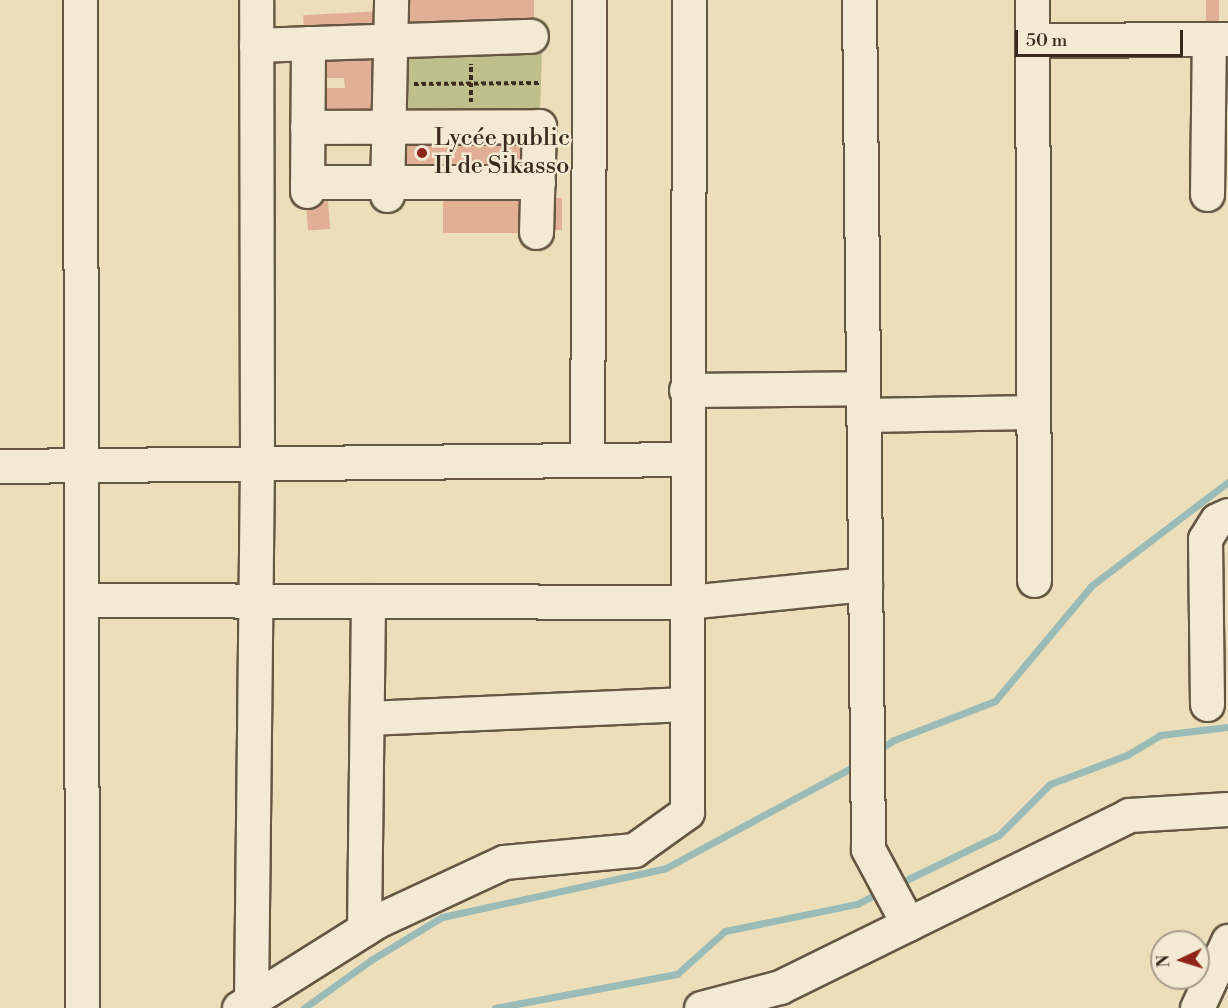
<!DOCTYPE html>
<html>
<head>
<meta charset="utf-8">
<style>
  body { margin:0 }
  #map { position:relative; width:1228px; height:1008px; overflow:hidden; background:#ebdeb9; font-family:"Libre Bodoni",serif }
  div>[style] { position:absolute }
  .green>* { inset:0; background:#bebf8a }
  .stream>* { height:7px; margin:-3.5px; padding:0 3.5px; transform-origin:3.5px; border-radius:3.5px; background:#9abbb7 }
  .building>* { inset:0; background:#e2af94; transform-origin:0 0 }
  .path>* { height:4px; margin-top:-2px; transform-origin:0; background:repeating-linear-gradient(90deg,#392a1d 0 4.5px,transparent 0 7.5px) }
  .roads { filter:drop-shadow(2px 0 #665744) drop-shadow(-2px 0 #665744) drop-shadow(0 2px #665744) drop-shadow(0 -2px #665744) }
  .minor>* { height:33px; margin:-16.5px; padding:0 16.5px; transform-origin:16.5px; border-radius:16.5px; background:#f2ead2 }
  .dots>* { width:16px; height:16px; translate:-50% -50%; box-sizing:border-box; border:3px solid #f2ead2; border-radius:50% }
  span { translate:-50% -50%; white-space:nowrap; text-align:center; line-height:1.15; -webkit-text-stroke:5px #f2ead2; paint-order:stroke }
  .poi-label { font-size:24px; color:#392a1d }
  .left { translate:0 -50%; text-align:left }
  .north { position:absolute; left:1150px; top:930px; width:60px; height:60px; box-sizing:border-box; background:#f2ead2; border:2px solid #a89d8a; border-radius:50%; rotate:266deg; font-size:16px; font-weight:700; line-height:24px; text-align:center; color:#392a1d }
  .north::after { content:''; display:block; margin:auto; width:21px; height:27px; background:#8f2418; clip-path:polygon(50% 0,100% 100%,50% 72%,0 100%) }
  .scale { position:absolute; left:1015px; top:30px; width:168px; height:27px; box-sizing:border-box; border:3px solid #392a1d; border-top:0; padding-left:8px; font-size:18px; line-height:21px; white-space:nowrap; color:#392a1d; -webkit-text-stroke:4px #f2ead2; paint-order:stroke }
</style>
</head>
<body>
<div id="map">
  <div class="green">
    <i style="clip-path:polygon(532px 40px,542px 51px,540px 112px,398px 120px,399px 45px)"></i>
  </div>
  <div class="stream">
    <i style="left:877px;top:751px;width:20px;rotate:-33deg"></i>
    <i style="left:894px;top:740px;width:108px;rotate:-21.1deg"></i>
    <i style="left:995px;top:701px;width:150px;rotate:-50.1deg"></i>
    <i style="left:1091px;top:586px;width:172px;rotate:-37.2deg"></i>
    <i style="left:896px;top:885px;width:114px;rotate:-25.9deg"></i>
    <i style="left:999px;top:835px;width:72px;rotate:-45deg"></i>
    <i style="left:1050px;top:784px;width:82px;rotate:-20.6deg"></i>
    <i style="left:1127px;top:755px;width:39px;rotate:-31deg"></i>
    <i style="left:1160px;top:735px;width:68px;rotate:-6.7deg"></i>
    <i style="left:304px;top:1008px;width:82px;rotate:-35.6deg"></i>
    <i style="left:371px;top:960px;width:83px;rotate:-31.2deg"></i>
    <i style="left:442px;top:917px;width:229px;rotate:-12.3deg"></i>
    <i style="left:666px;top:868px;width:218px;rotate:-28.4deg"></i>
    <i style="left:495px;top:1008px;width:185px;rotate:-10.6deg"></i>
    <i style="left:677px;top:974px;width:64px;rotate:-41.9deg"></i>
    <i style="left:725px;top:931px;width:135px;rotate:-11.6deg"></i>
    <i style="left:857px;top:904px;width:27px;rotate:-27deg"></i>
  </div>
  <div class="building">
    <i style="left:407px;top:0;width:127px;height:22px"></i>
    <i style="left:1206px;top:0;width:13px;height:29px"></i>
    <i style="left:383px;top:11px;width:20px;height:80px;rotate:87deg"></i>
    <i style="clip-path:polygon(evenodd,380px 57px,381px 109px,314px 111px,312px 59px,380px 57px,326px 78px,344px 78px,345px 88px,327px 88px,326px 78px)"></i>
    <i style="left:404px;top:132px;width:132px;height:33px;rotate:1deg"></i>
    <i style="left:529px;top:198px;width:35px;height:86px;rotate:90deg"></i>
    <i style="left:547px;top:198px;width:15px;height:32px"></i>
    <i style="left:328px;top:201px;width:28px;height:22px;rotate:86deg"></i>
  </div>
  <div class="path">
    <i style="left:414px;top:84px;width:127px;rotate:-0.5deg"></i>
    <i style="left:471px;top:102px;width:38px;rotate:-90deg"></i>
  </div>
  <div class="roads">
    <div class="minor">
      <i style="left:80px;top:0;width:1008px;rotate:89.89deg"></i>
      <i style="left:859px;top:0;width:849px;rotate:89.39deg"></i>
      <i style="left:868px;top:849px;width:85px;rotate:61.9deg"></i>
      <i style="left:1032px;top:0;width:580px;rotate:89.8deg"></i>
      <i style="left:1032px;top:40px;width:196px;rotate:-0.3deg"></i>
      <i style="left:256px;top:45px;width:275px;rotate:-1.9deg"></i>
      <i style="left:307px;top:127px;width:232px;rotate:-0.2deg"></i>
      <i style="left:539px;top:126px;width:106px;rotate:91.6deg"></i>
      <i style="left:307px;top:182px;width:231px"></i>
      <i style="left:307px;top:191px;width:148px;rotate:-89.6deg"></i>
      <i style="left:1207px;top:194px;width:155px;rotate:-89.3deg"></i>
      <i style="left:387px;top:195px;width:195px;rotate:-88.8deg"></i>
      <i style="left:686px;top:390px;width:177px;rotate:-0.6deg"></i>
      <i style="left:864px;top:415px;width:169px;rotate:-1deg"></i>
      <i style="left:587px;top:458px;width:458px;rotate:-89.7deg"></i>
      <i style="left:0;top:466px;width:688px;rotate:-0.58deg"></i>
      <i style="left:81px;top:600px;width:607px;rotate:0.19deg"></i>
      <i style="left:688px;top:602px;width:178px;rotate:-5.8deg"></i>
      <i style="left:1207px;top:704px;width:165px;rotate:-90.7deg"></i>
      <i style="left:1205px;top:539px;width:22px;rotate:-58deg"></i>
      <i style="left:1217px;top:520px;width:12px;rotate:-24deg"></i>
      <i style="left:367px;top:718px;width:320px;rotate:-2.5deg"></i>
      <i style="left:364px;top:929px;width:328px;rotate:-89.3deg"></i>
      <i style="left:251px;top:1000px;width:534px;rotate:-89.36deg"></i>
      <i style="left:257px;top:466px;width:466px;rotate:-90.1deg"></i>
      <i style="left:239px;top:1008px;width:163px;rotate:-32.2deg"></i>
      <i style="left:377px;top:921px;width:140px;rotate:-24.9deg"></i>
      <i style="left:504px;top:862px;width:131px;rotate:-5.3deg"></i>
      <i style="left:634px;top:850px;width:65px;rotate:-35.6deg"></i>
      <i style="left:687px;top:812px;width:812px;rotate:-89.86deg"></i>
      <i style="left:701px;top:1008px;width:82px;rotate:-14.9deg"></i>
      <i style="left:780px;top:987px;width:389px;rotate:-26.2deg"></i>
      <i style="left:1129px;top:815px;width:99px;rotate:-3.5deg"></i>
      <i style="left:1197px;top:1008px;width:74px;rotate:-65.2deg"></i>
    </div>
  </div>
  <div class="dots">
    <i style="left:422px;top:153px;background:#8f2418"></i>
  </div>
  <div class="poi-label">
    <span class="left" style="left:434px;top:153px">Lycée public<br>II de Sikasso</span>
  </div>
  <div class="north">N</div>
  <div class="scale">50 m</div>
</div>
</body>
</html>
